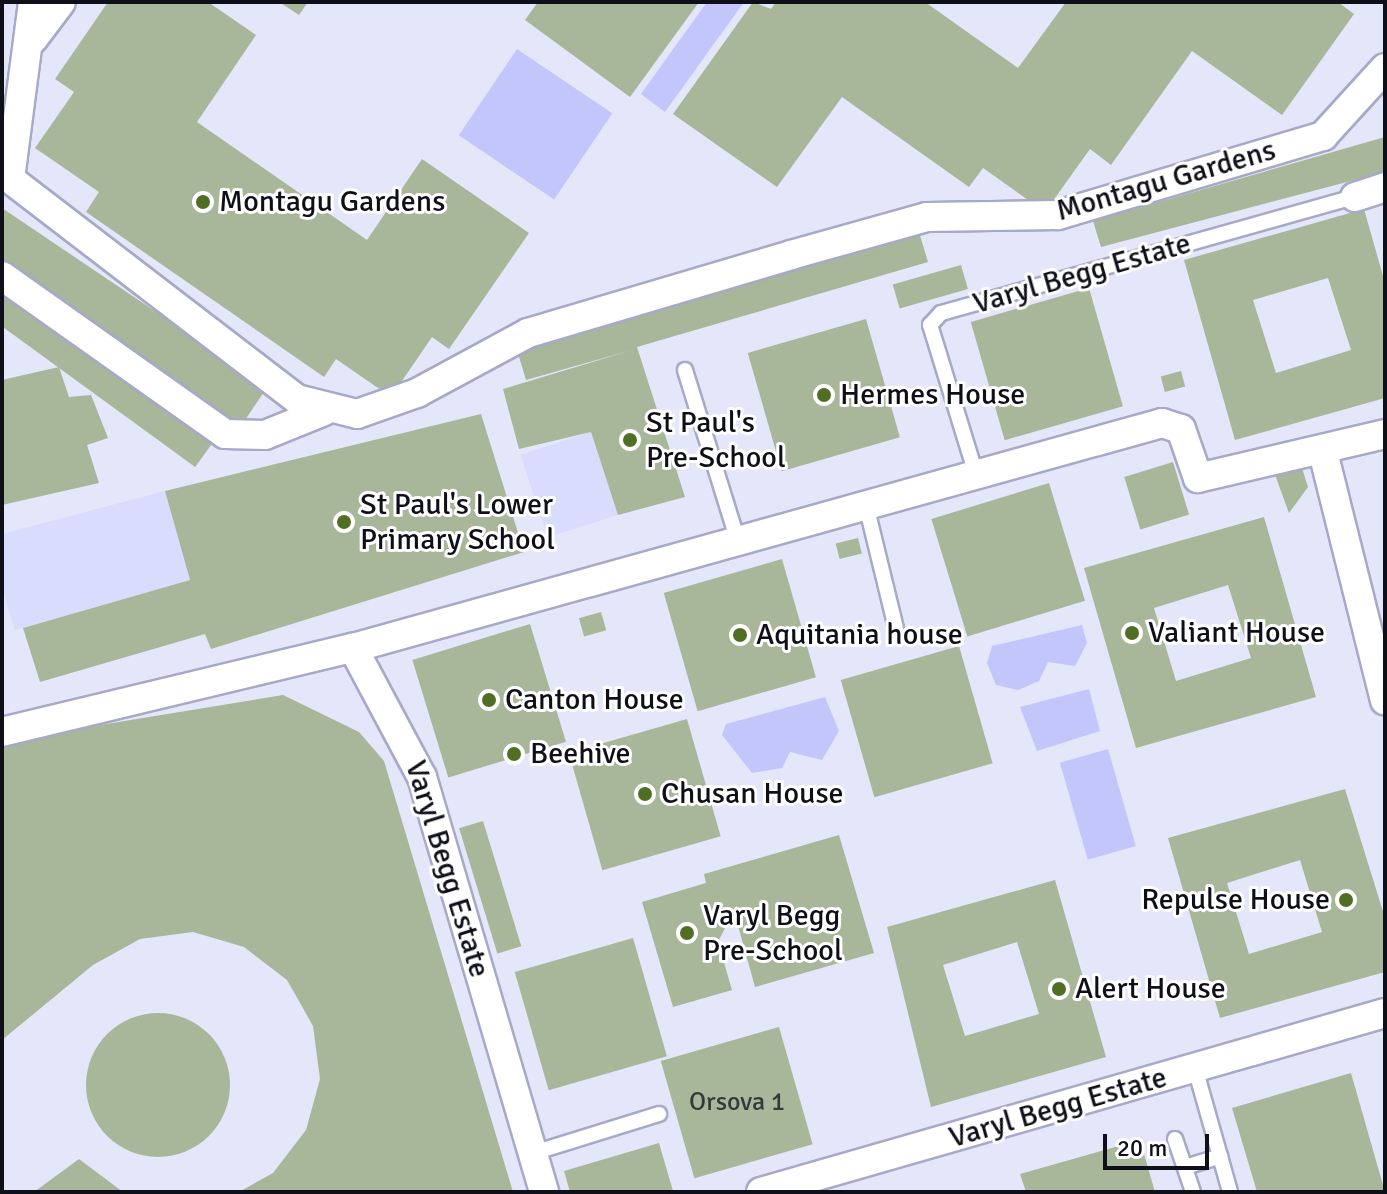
<!DOCTYPE html>
<html>
<head>
<meta charset="utf-8">
<style>
  body { margin:0 }
  #map { position:relative; width:1387px; height:1194px; overflow:hidden; background:#e4e6fa; font-family:Signika,sans-serif }
  div>[style] { position:absolute }
  .built>* { inset:0; background:#d9dcfc; transform-origin:0 0 }
  .green>* { inset:0; background:#c2c6fb; transform-origin:0 0 }
  .building>* { inset:0; background:#a8b799; transform-origin:0 0 }
  .round { border-radius:50% }
  .roads { filter:drop-shadow(2px 0 #a6a9c7) drop-shadow(-2px 0 #a6a9c7) drop-shadow(0 2px #a6a9c7) drop-shadow(0 -2px #a6a9c7) }
  .lane>* { height:14px; margin:-7px; padding:0 7px; transform-origin:7px; border-radius:7px; background:#fff }
  .street>* { height:28px; margin:-14px; padding:0 14px; transform-origin:14px; border-radius:14px; background:#fff }
  .dots>* { width:22px; height:22px; translate:-50% -50%; box-sizing:border-box; border:4px solid #fff; border-radius:50% }
  span { translate:-50% -50%; white-space:nowrap; text-align:center; line-height:1.15; -webkit-text-stroke:6px #fff; paint-order:stroke }
  .number-label { font-size:26px; color:#343939 }
  .number-label span { -webkit-text-stroke-width:0 }
  .street-label { font-size:30px; color:#0e0f19 }
  .poi-label { font-size:30px; color:#0e0f19 }
  .left { translate:0 -50%; text-align:left }
  .right { translate:-100% -50%; text-align:right }
  .frame { position:absolute; inset:0; border:4px solid #0e0f19; pointer-events:none }
  .scale { position:absolute; left:1103px; top:1134px; width:106px; height:36px; box-sizing:border-box; border:4px solid #0e0f19; border-top:0; padding-left:10px; font-size:24px; line-height:28px; white-space:nowrap; color:#0e0f19; -webkit-text-stroke:6px #fff; paint-order:stroke }
</style>
</head>
<body>
<div id="map">
  <div class="built">
    <i style="left:591px;top:432px;width:87px;height:74px;rotate:72deg"></i>
    <i style="clip-path:polygon(165px 491px,190px 580px,15px 630px,2px 590px,2px 534px)"></i>
  </div>
  <div class="green">
    <i style="clip-path:polygon(707px 2px,744px 2px,665px 112px,641px 94px)"></i>
    <i style="left:517px;top:49px;width:115px;height:104px;rotate:34deg"></i>
    <i style="clip-path:polygon(1082px 625px,1087px 643px,1075px 666px,1048px 662px,1039px 681px,1018px 690px,996px 685px,987px 663px,992px 646px)"></i>
    <i style="clip-path:polygon(1089px 689px,1100px 731px,1037px 751px,1020px 707px)"></i>
    <i style="clip-path:polygon(825px 697px,839px 731px,822px 760px,790px 752px,782px 768px,752px 773px,722px 735px,726px 724px)"></i>
    <i style="left:1108px;top:749px;width:101px;height:50px;rotate:74deg"></i>
  </div>
  <div class="building">
    <i style="clip-path:polygon(108px 2px,208px 2px,256px 35px,197px 122px,367px 240px,422px 159px,529px 233px,449px 349px,432px 337px,391px 397px,336px 359px,324px 377px,86px 212px,99px 192px,35px 148px,74px 92px,55px 79px)"></i>
    <i style="clip-path:polygon(279px 2px,308px 2px,299px 15px)"></i>
    <i style="clip-path:polygon(538px 2px,699px 2px,630px 97px,525px 20px)"></i>
    <i style="clip-path:polygon(753px 2px,771px 9px,776px 2px,925px 2px,1018px 68px,1066px 2px,1338px 2px,1354px 14px,1282px 115px,1192px 51px,1111px 165px,1090px 149px,1045px 212px,983px 168px,969px 187px,842px 97px,777px 187px,673px 114px)"></i>
    <i style="clip-path:polygon(1385px 137px,1385px 172px,1101px 247px,1093px 221px)"></i>
    <i style="left:2px;top:208px;width:320px;height:47px;rotate:34deg"></i>
    <i style="clip-path:polygon(evenodd,1364px 209px,1385px 283px,1385px 398px,1235px 440px,1184px 260px,1364px 209px,1328px 278px,1351px 350px,1276px 373px,1253px 300px,1328px 278px)"></i>
    <i style="clip-path:polygon(919px 232px,928px 262px,637px 347px,685px 497px,618px 515px,591px 432px,519px 449px,503px 389px,632px 350px,526px 380px,517px 350px)"></i>
    <i style="left:961px;top:265px;width:25px;height:71px;rotate:74deg"></i>
    <i style="left:2px;top:287px;width:262px;height:32px;rotate:36deg"></i>
    <i style="left:1089px;top:288px;width:123px;height:123px;rotate:74deg"></i>
    <i style="left:866px;top:319px;width:123px;height:123px;rotate:74deg"></i>
    <i style="clip-path:polygon(59px 367px,69px 397px,91px 395px,108px 438px,87px 445px,99px 483px,2px 505px,2px 380px)"></i>
    <i style="left:1181px;top:371px;width:16px;height:21px;rotate:75deg"></i>
    <i style="clip-path:polygon(481px 414px,524px 552px,211px 649px,205px 634px,40px 682px,23px 628px,190px 580px,165px 491px)"></i>
    <i style="left:1173px;top:462px;width:55px;height:51px;rotate:73deg"></i>
    <i style="clip-path:polygon(1301px 465px,1308px 487px,1289px 513px,1274px 472px)"></i>
    <i style="left:1049px;top:483px;width:123px;height:123px;rotate:73deg"></i>
    <i style="clip-path:polygon(evenodd,1264px 517px,1316px 697px,1136px 748px,1084px 568px,1264px 517px,1228px 585px,1251px 658px,1176px 681px,1154px 608px,1228px 585px)"></i>
    <i style="left:858px;top:538px;width:16px;height:23px;rotate:76deg"></i>
    <i style="left:782px;top:559px;width:123px;height:123px;rotate:74deg"></i>
    <i style="left:601px;top:612px;width:19px;height:23px;rotate:74deg"></i>
    <i style="left:530px;top:624px;width:123px;height:123px;rotate:73deg"></i>
    <i style="left:959px;top:646px;width:122px;height:123px;rotate:74deg"></i>
    <i style="clip-path:polygon(283px 695px,359px 732px,384px 761px,513px 1192px,239px 1192px,273px 1173px,306px 1130px,320px 1079px,313px 1026px,287px 980px,244px 947px,193px 932px,140px 939px,93px 965px,2px 1040px,2px 741px)"></i>
    <i style="left:687px;top:719px;width:122px;height:123px;rotate:74deg"></i>
    <i style="clip-path:polygon(evenodd,1345px 789px,1385px 918px,1385px 972px,1220px 1018px,1168px 838px,1345px 789px,1300px 860px,1322px 932px,1249px 954px,1227px 883px,1300px 860px)"></i>
    <i style="left:483px;top:821px;width:131px;height:25px;rotate:73deg"></i>
    <i style="clip-path:polygon(839px 835px,874px 953px,755px 987px,737px 922px,727px 924px,718px 942px,732px 990px,673px 1007px,642px 902px,706px 883px,704px 874px)"></i>
    <i style="clip-path:polygon(evenodd,1055px 880px,1106px 1057px,931px 1107px,887px 927px,1055px 880px,1017px 942px,1039px 1014px,965px 1036px,943px 965px,1017px 942px)"></i>
    <i style="left:633px;top:938px;width:123px;height:123px;rotate:74deg"></i>
    <i class="round" style="left:86px;top:1013px;width:144px;height:144px"></i>
    <i style="left:779px;top:1027px;width:122px;height:123px;rotate:74deg"></i>
    <i style="clip-path:polygon(1351px 1073px,1385px 1192px,1257px 1192px,1232px 1108px)"></i>
    <i style="clip-path:polygon(1140px 1140px,1155px 1192px,1026px 1192px,1020px 1174px)"></i>
    <i style="clip-path:polygon(659px 1143px,673px 1191px,570px 1192px,564px 1171px)"></i>
    <i style="clip-path:polygon(79px 1159px,123px 1192px,34px 1192px)"></i>
  </div>
  <div class="roads">
    <div class="lane">
      <i style="left:685px;top:370px;width:176px;rotate:72.8deg"></i>
      <i style="left:975px;top:471px;width:153px;rotate:-107.1deg"></i>
      <i style="left:930px;top:325px;width:16px;rotate:-47deg"></i>
      <i style="left:941px;top:313px;width:430px;rotate:-15.7deg"></i>
      <i style="left:865px;top:501px;width:131px;rotate:76.3deg"></i>
      <i style="left:1195px;top:1068px;width:129px;rotate:74.2deg"></i>
      <i style="left:1175px;top:1139px;width:56px;rotate:71.2deg"></i>
      <i style="left:533px;top:1153px;width:132px;rotate:-17.2deg"></i>
      <i style="left:1185px;top:1167px;width:37px;rotate:-17deg"></i>
    </div>
    <div class="street">
      <i style="left:33px;top:2px;width:178px;rotate:97.4deg"></i>
      <i style="left:10px;top:179px;width:362px;rotate:37.5deg"></i>
      <i style="left:297px;top:399px;width:62px;rotate:14deg"></i>
      <i style="left:357px;top:414px;width:64px;rotate:-19.3deg"></i>
      <i style="left:417px;top:393px;width:126px;rotate:-28.4deg"></i>
      <i style="left:528px;top:333px;width:274px;rotate:-16.5deg"></i>
      <i style="left:791px;top:255px;width:141px;rotate:-15.6deg"></i>
      <i style="left:927px;top:217px;width:131px;rotate:-0.9deg"></i>
      <i style="left:1058px;top:215px;width:277px;rotate:-16.6deg"></i>
      <i style="left:1323px;top:136px;width:92px;rotate:-47.6deg"></i>
      <i style="left:33px;top:39px;width:46px;rotate:-52.9deg"></i>
      <i style="left:1355px;top:197px;width:32px;rotate:-18deg"></i>
      <i style="left:2px;top:276px;width:273px;rotate:35.3deg"></i>
      <i style="left:225px;top:434px;width:40px;rotate:1.4deg"></i>
      <i style="left:265px;top:435px;width:64px;rotate:-22.1deg"></i>
      <i style="left:1323px;top:452px;width:256px;rotate:76deg"></i>
      <i style="left:353px;top:648px;width:146px;rotate:61.9deg"></i>
      <i style="left:422px;top:777px;width:433px;rotate:73.6deg"></i>
      <i style="left:2px;top:732px;width:361px;rotate:-13.5deg"></i>
      <i style="left:353px;top:648px;width:840px;rotate:-15.54deg"></i>
      <i style="left:1162px;top:423px;width:20px;rotate:18deg"></i>
      <i style="left:1181px;top:429px;width:52px;rotate:70.9deg"></i>
      <i style="left:1198px;top:478px;width:192px;rotate:-13.2deg"></i>
      <i style="left:761px;top:1192px;width:649px;rotate:-16.01deg"></i>
    </div>
  </div>
  <div class="dots">
    <i style="left:203px;top:202px;background:#506f25"></i>
    <i style="left:824px;top:395px;background:#506f25"></i>
    <i style="left:630px;top:440px;background:#506f25"></i>
    <i style="left:344px;top:522px;background:#506f25"></i>
    <i style="left:1132px;top:633px;background:#506f25"></i>
    <i style="left:740px;top:635px;background:#506f25"></i>
    <i style="left:489px;top:700px;background:#506f25"></i>
    <i style="left:514px;top:754px;background:#506f25"></i>
    <i style="left:645px;top:794px;background:#506f25"></i>
    <i style="left:1346px;top:900px;background:#506f25"></i>
    <i style="left:687px;top:933px;background:#506f25"></i>
    <i style="left:1059px;top:989px;background:#506f25"></i>
  </div>
  <div class="number-label">
    <span style="left:737px;top:1103px">Orsova 1</span>
  </div>
  <div class="street-label">
    <span style="left:1166px;top:181px;rotate:-16deg">Montagu Gardens</span>
    <span style="left:1082px;top:274px;rotate:-16deg">Varyl Begg Estate</span>
    <span style="left:447px;top:869px;rotate:73deg">Varyl Begg Estate</span>
    <span style="left:1058px;top:1108px;rotate:-16deg">Varyl Begg Estate</span>
  </div>
  <div class="poi-label">
    <span class="left" style="left:219px;top:202px">Montagu Gardens</span>
    <span class="left" style="left:840px;top:395px">Hermes House</span>
    <span class="left" style="left:646px;top:440px">St Paul's<br>Pre-School</span>
    <span class="left" style="left:360px;top:522px">St Paul's Lower<br>Primary School</span>
    <span class="left" style="left:1148px;top:633px">Valiant House</span>
    <span class="left" style="left:756px;top:635px">Aquitania house</span>
    <span class="left" style="left:505px;top:700px">Canton House</span>
    <span class="left" style="left:530px;top:754px">Beehive</span>
    <span class="left" style="left:661px;top:794px">Chusan House</span>
    <span class="right" style="left:1330px;top:900px">Repulse House</span>
    <span class="left" style="left:703px;top:933px">Varyl Begg<br>Pre-School</span>
    <span class="left" style="left:1075px;top:989px">Alert House</span>
  </div>
  <div class="frame"></div>
  <div class="scale">20 m</div>
</div>
</body>
</html>
